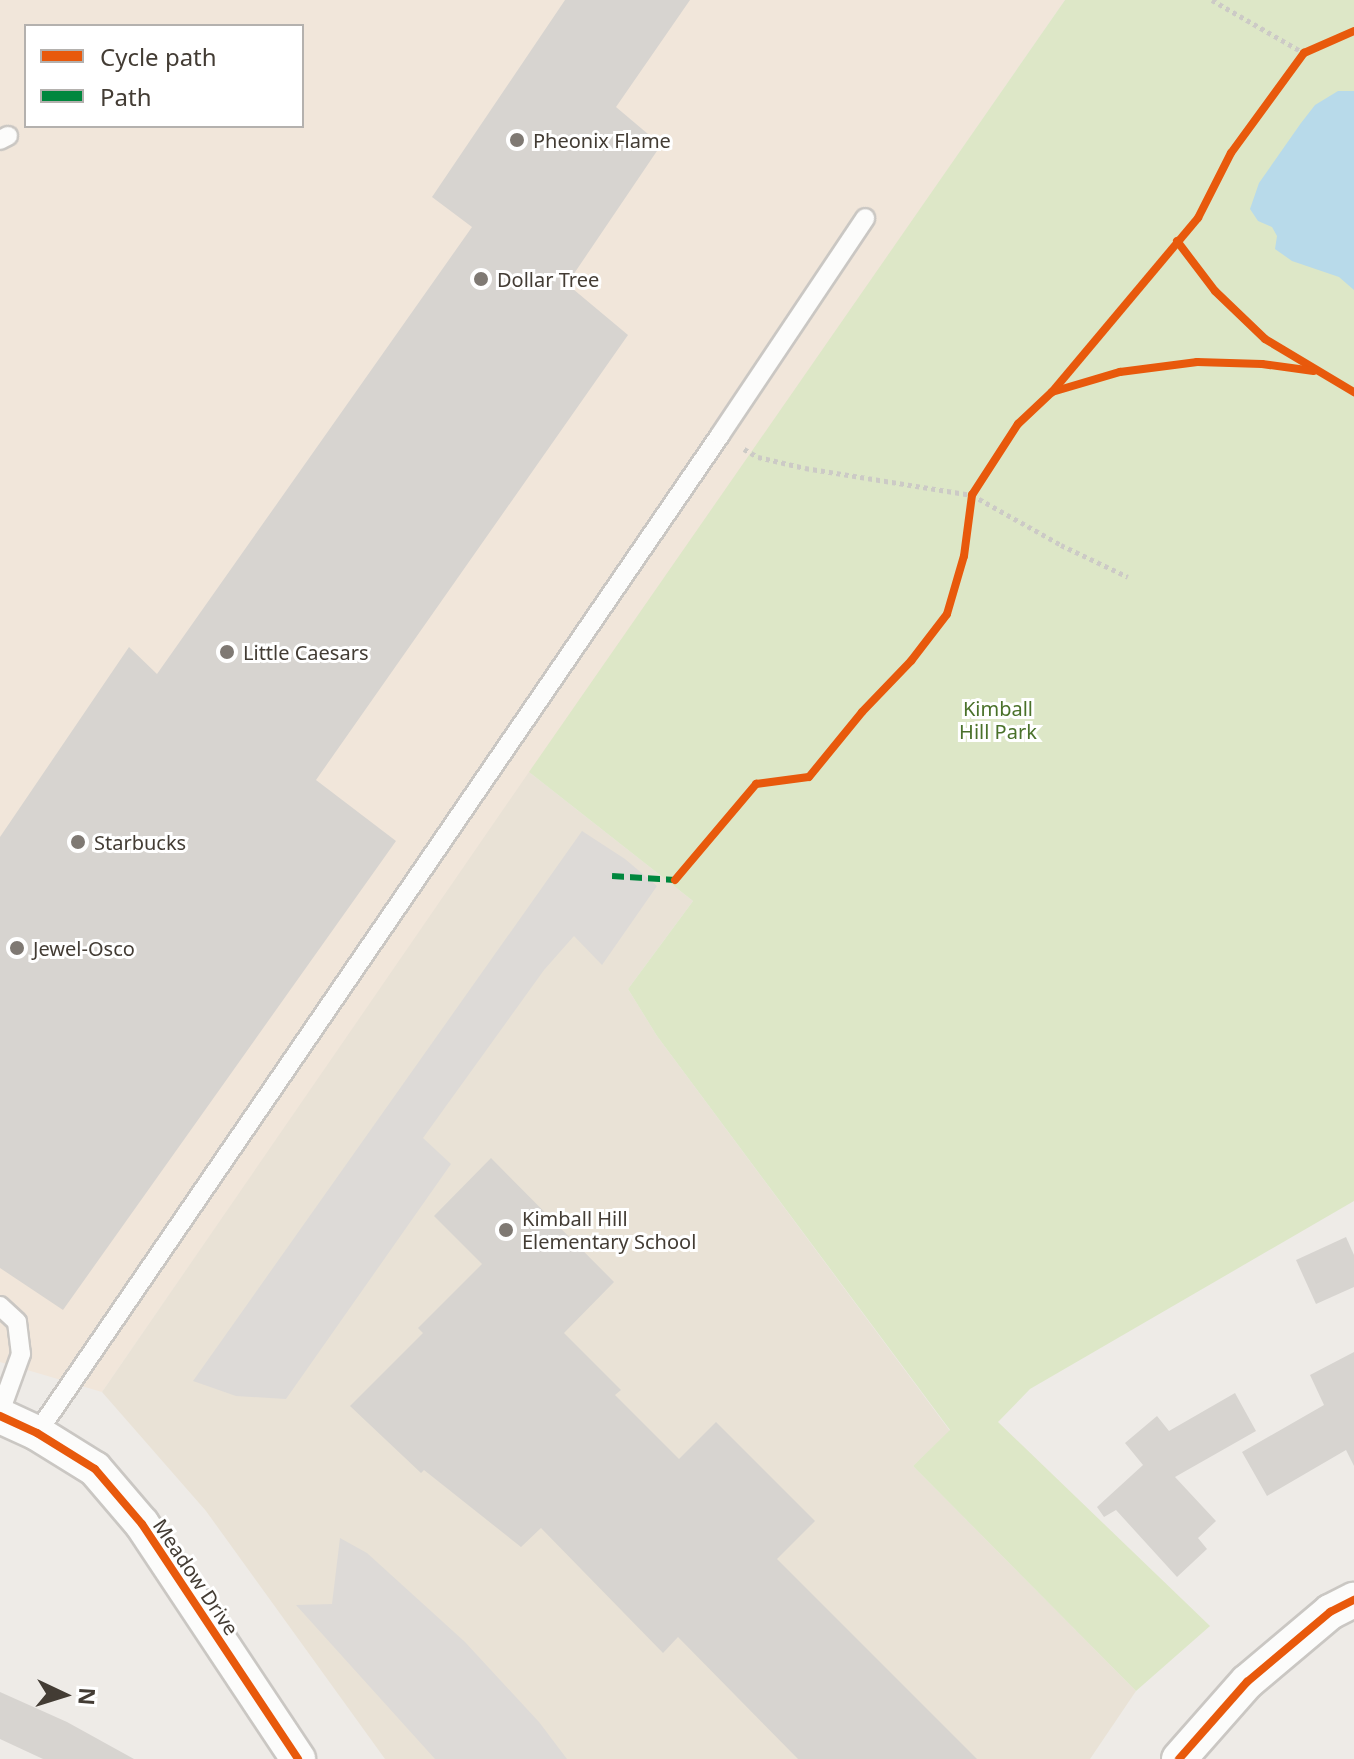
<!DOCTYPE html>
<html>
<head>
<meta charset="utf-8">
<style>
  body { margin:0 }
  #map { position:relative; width:1354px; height:1759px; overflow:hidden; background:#eeebe7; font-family:"Noto Sans",sans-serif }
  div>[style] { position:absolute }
  .commercial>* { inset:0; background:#f1e6da }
  .education>* { inset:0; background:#e9e2d6 }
  .green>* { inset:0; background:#dde7c7 }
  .parking>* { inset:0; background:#dddad7 }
  .water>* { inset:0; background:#b8daea }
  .building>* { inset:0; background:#d7d4d0 }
  .path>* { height:5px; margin-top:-2.5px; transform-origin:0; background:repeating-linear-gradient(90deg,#cccac6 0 4px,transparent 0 8px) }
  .roads { filter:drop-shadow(2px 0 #cac7c3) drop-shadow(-2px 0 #cac7c3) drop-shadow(0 2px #cac7c3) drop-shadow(0 -2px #cac7c3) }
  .service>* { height:18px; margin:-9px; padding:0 9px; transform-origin:9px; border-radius:9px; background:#fcfcfb }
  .minor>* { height:34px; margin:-17px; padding:0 17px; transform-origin:17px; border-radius:17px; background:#fcfcfb }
  .quiet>* { height:6px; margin-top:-3px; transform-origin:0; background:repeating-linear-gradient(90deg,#00873e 0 12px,transparent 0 18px) }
  .cycleway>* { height:8px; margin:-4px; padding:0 4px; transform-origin:4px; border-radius:4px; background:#e8590c }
  .dots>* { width:22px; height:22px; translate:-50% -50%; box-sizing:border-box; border:4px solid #fff; border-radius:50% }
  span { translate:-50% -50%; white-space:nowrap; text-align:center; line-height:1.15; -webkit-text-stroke:6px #fff; paint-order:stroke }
  .poi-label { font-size:20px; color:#433c34 }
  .left { translate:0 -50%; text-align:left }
  .park-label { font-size:20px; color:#4a712a }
  .street-label { font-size:20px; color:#433c34 }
  .legend { position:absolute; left:24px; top:24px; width:280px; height:104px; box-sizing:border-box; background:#fff; border:2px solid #b4b1ae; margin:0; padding:10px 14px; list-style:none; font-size:24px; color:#433c34 }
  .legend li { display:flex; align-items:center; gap:16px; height:40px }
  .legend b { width:40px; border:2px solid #b4b1ae }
  .north { position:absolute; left:24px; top:1655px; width:80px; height:80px; -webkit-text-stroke:6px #fff; paint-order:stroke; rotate:94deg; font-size:22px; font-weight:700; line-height:32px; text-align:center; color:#433c34 }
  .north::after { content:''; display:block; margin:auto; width:28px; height:36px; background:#433c34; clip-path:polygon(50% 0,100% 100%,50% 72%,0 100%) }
</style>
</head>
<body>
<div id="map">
  <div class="commercial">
    <i style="clip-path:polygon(evenodd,0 0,1065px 0,102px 1392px,0 1362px,0 0,26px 26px,302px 26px,302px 126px,26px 126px,26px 26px)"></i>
  </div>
  <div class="education">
    <i style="clip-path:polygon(529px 772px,693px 901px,628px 989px,657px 1036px,950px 1431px,913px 1466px,1136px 1691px,1090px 1759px,385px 1759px,206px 1511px,102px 1392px)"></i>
  </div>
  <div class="green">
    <i style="clip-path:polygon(1065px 0,1354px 0,1354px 1201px,1030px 1389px,998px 1422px,1210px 1626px,1136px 1691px,913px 1466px,950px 1430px,657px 1036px,628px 989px,693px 901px,529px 772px)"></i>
  </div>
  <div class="parking">
    <i style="clip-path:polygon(582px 831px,625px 859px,657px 886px,602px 965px,574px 936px,544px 970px,423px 1138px,451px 1164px,286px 1399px,236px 1396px,193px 1381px)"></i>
    <i style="clip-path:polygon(340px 1538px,367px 1553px,465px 1642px,539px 1722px,567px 1759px,435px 1759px,296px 1605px,332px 1604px)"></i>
  </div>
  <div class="water">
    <i style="clip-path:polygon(1338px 91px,1354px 91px,1354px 290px,1339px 277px,1292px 261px,1275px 249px,1277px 236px,1272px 227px,1258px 221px,1250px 209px,1259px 183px,1301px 123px,1315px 105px)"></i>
  </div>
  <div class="building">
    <i style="clip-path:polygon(565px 0,690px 0,616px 107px,661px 145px,567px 284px,628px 335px,316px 780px,396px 841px,63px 1310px,0 1268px,0 837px,129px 647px,157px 674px,472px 227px,432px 197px)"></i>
    <i style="clip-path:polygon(491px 1158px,614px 1282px,564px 1333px,621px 1390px,615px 1395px,679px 1459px,716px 1422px,815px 1521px,777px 1559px,977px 1759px,798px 1759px,678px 1637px,663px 1653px,541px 1528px,521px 1547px,424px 1470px,421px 1473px,350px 1406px,423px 1333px,418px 1328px,482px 1264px,434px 1216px)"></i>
    <i style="clip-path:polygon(1346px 1237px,1354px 1255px,1354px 1287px,1316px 1304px,1296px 1260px)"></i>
    <i style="clip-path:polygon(1354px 1352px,1354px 1466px,1346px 1450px,1267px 1496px,1242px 1452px,1324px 1405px,1310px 1375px)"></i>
    <i style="clip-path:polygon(1235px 1393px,1256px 1431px,1175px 1477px,1216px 1521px,1198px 1538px,1207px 1549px,1177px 1577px,1116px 1510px,1104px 1517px,1097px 1507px,1143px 1465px,1125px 1443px,1157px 1416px,1169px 1431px)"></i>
    <i style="clip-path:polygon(0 1692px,67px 1722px,134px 1759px,43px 1759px,0 1739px)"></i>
  </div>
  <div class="path">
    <i style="left:1212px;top:0;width:106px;rotate:29.9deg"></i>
    <i style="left:744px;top:449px;width:16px;rotate:30deg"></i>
    <i style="left:758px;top:457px;width:48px;rotate:13.2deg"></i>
    <i style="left:805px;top:468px;width:169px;rotate:9.2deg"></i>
    <i style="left:972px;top:495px;width:102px;rotate:29.3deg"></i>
    <i style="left:1061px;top:545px;width:74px;rotate:25.5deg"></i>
  </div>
  <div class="roads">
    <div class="service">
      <i style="left:0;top:140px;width:9px;rotate:-27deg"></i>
      <i style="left:0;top:1306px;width:23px;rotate:43deg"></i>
      <i style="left:17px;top:1322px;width:32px;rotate:83deg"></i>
      <i style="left:21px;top:1354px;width:62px;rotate:109.9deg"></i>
      <i style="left:37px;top:1433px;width:1209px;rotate:-55.61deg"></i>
      <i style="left:720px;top:435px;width:261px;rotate:-56.2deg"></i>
    </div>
    <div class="minor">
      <i style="left:0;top:1416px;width:41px;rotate:24.7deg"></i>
      <i style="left:37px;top:1433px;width:68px;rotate:31.8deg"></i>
      <i style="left:95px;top:1469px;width:72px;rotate:49.5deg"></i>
      <i style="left:142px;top:1524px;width:282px;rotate:56.4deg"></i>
      <i style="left:1179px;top:1759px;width:103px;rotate:-48.6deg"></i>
      <i style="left:1247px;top:1682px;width:109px;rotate:-40.1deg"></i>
      <i style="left:1330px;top:1612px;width:27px;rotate:-27deg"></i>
    </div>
  </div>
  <div class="quiet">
    <i style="left:612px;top:876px;width:63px;rotate:3.6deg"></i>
  </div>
  <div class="cycleway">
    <i style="left:1177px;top:241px;width:63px;rotate:52.8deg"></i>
    <i style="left:1215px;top:291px;width:69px;rotate:43.8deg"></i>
    <i style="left:1265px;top:339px;width:104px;rotate:30.8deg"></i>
    <i style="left:1052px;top:392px;width:71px;rotate:-16.4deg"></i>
    <i style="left:1120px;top:372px;width:78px;rotate:-7.4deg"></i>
    <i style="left:1197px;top:362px;width:65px;rotate:1.8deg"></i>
    <i style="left:1262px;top:364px;width:52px;rotate:7.7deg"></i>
    <i style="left:675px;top:880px;width:126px;rotate:-49.8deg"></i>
    <i style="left:756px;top:784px;width:53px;rotate:-7.5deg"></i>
    <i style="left:809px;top:777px;width:84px;rotate:-50.8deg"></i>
    <i style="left:862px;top:712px;width:71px;rotate:-46.1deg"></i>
    <i style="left:911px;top:661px;width:59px;rotate:-52.5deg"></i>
    <i style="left:947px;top:614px;width:60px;rotate:-73.7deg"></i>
    <i style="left:964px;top:556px;width:62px;rotate:-82.5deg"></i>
    <i style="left:972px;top:495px;width:85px;rotate:-57.1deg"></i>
    <i style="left:1018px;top:424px;width:47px;rotate:-43.3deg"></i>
    <i style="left:1052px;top:392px;width:227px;rotate:-50deg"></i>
    <i style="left:1198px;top:218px;width:73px;rotate:-63.1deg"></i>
    <i style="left:1231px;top:153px;width:124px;rotate:-53.9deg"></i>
    <i style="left:1304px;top:53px;width:55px;rotate:-23.7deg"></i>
    <i style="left:0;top:1416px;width:41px;rotate:24.7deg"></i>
    <i style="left:37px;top:1433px;width:68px;rotate:31.8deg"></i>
    <i style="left:95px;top:1469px;width:72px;rotate:49.5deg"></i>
    <i style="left:142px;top:1524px;width:282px;rotate:56.4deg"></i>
    <i style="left:1179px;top:1759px;width:103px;rotate:-48.6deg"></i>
    <i style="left:1247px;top:1682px;width:109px;rotate:-40.1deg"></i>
    <i style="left:1330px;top:1612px;width:27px;rotate:-27deg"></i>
  </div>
  <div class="dots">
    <i style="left:517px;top:140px;background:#7f7973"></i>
    <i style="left:481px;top:279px;background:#7f7973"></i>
    <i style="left:227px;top:652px;background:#7f7973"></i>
    <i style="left:78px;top:842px;background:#7f7973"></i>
    <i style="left:17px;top:948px;background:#7f7973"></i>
    <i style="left:506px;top:1230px;background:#7f7973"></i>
  </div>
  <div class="poi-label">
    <span class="left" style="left:533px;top:140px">Pheonix Flame</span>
    <span class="left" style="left:497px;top:279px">Dollar Tree</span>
    <span class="left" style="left:243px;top:652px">Little Caesars</span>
    <span class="left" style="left:94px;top:842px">Starbucks</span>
    <span class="left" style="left:33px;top:948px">Jewel-Osco</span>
    <span class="left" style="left:522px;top:1230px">Kimball Hill<br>Elementary School</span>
  </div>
  <div class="park-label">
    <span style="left:998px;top:720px">Kimball<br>Hill Park</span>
  </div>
  <div class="street-label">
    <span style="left:196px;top:1577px;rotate:56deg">Meadow Drive</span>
  </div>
  <ul class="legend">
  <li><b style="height:10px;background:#e8590c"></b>Cycle path</li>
  <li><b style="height:10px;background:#00873e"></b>Path</li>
  </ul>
  <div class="north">N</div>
</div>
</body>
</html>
